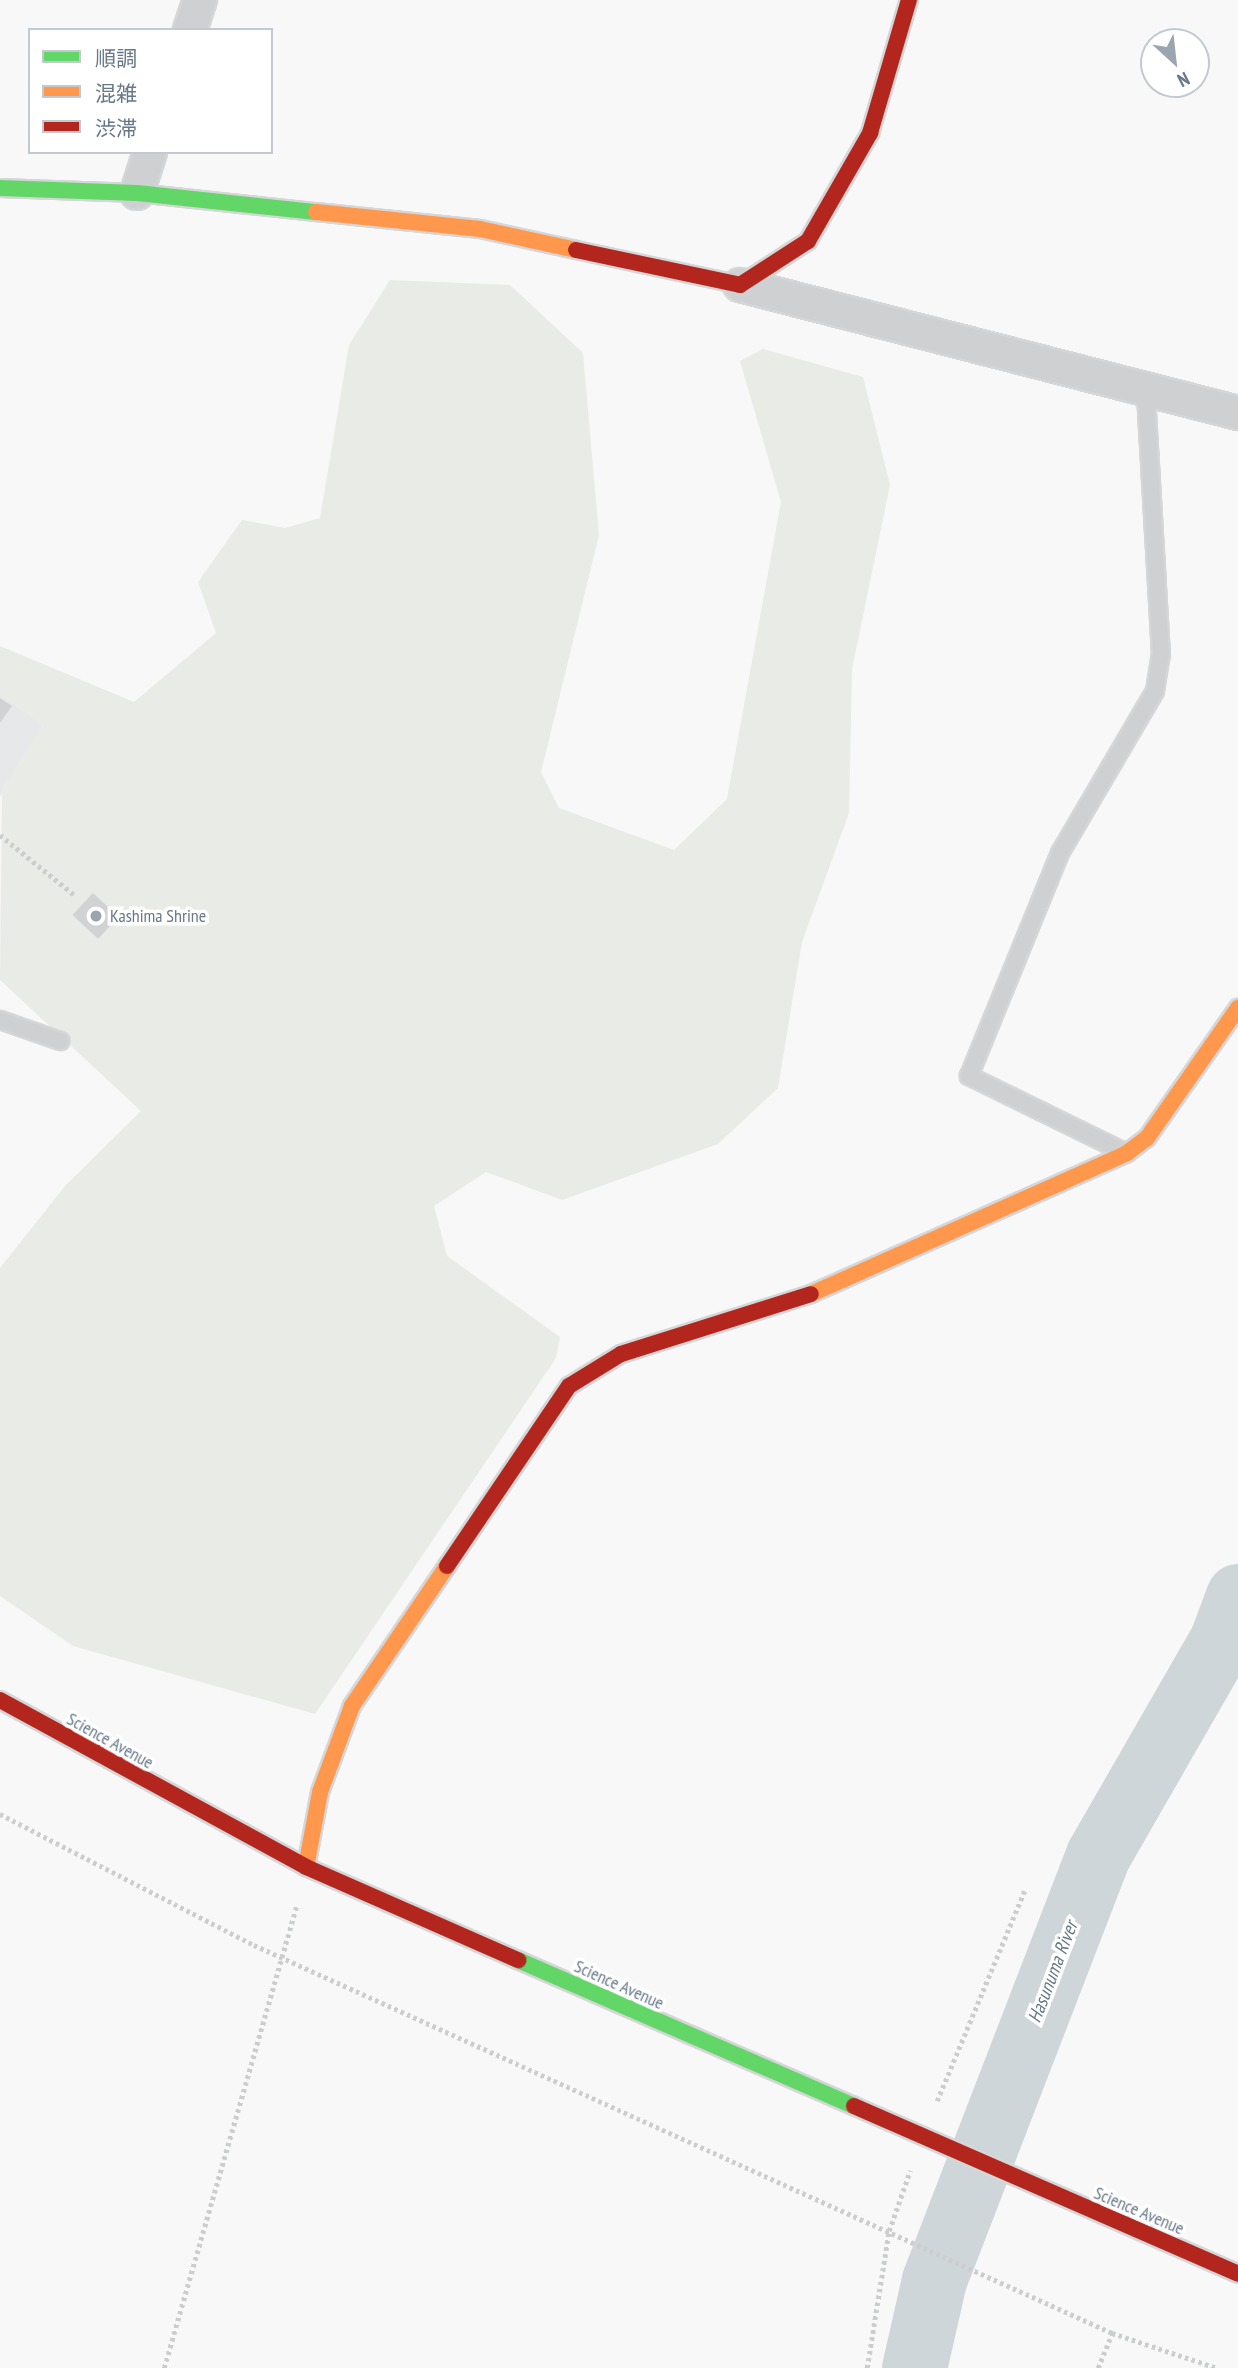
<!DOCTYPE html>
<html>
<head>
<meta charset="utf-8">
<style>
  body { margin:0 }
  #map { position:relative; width:1238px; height:2368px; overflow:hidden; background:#f8f8f8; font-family:"PT Sans Narrow","Noto Sans JP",sans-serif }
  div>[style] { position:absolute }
  .built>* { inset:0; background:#e7e8e9 }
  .green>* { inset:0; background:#e8ebe6 }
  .river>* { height:65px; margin:-32.5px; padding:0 32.5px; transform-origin:32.5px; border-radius:32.5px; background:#cfd6d9 }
  .building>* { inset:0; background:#d0d2d3; transform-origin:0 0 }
  .path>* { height:4.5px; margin-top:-2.25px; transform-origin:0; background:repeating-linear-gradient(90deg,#cccece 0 3.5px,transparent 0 7px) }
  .roads { filter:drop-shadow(2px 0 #d5d6d7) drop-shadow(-2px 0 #d5d6d7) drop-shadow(0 2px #d5d6d7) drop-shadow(0 -2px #d5d6d7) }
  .lane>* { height:16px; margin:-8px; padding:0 8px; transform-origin:8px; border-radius:8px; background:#ced0d1 }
  .street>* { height:32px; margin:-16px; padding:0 16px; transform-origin:16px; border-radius:16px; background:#ced0d1 }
  .fast>* { height:16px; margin:-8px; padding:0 8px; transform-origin:8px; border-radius:8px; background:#63d668 }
  .slow>* { height:16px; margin:-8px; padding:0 8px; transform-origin:8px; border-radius:8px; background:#ff974d }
  .jam>* { height:16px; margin:-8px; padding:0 8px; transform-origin:8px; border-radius:8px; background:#b3261e }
  .dots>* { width:19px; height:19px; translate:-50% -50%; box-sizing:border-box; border:4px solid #fff; border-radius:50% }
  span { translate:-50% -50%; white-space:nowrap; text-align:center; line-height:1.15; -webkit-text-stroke:7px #fff; paint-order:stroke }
  .poi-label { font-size:18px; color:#677889 }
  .left { translate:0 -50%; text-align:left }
  .street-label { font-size:18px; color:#677889 }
  .water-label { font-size:19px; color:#637983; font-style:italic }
  .legend { position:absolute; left:28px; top:28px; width:245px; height:126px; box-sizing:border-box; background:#fff; border:2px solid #c2c9d0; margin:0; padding:9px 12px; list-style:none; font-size:21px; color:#677889 }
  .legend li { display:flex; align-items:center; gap:14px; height:35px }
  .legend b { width:35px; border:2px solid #c2c9d0 }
  .north { position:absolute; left:1140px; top:28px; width:70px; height:70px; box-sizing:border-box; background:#fff; border:2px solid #c2c9d0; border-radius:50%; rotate:153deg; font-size:19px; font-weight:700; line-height:28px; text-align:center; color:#677889 }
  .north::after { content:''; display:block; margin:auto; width:24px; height:32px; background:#9aa5b0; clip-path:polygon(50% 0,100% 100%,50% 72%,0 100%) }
</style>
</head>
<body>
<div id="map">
  <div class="built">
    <i style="clip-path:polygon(0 694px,43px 725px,0 797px)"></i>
  </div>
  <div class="green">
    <i style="clip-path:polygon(390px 280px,510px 285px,583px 353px,599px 535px,541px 772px,559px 808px,674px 850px,727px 799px,781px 502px,740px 361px,763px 349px,863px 377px,890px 485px,852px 669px,849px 813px,802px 942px,778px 1088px,718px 1144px,562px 1200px,486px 1172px,434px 1206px,447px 1256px,560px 1337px,556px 1358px,315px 1714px,73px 1646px,0 1596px,0 1268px,65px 1186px,141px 1111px,0 980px,2px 789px,43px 725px,0 694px,0 646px,134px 702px,216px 633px,198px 582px,242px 520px,285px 528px,320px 518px,349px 345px)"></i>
  </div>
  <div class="river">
    <i style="left:914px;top:2368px;width:90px;rotate:-77.2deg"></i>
    <i style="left:934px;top:2280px;width:456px;rotate:-68.9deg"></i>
    <i style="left:1098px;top:1855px;width:249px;rotate:-60.1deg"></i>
    <i style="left:1222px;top:1639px;width:46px;rotate:-69.6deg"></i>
  </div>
  <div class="building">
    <i style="clip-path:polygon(0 698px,12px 706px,0 723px)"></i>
    <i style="left:93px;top:893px;width:35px;height:30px;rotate:43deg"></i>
  </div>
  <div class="path">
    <i style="left:0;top:835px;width:97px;rotate:38.8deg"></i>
    <i style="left:0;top:1814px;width:286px;rotate:27.3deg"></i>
    <i style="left:254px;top:1945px;width:942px;rotate:24.33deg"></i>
    <i style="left:937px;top:2101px;width:229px;rotate:-67.4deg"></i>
    <i style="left:164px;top:2368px;width:482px;rotate:-74deg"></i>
    <i style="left:867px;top:2368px;width:139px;rotate:-80.9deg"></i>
    <i style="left:889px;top:2231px;width:64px;rotate:-70.7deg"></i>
    <i style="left:1098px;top:2368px;width:38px;rotate:-68deg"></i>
    <i style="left:1112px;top:2333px;width:111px;rotate:18.4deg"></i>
  </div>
  <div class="roads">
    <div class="lane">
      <i style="left:0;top:1020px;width:64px;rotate:19.3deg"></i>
      <i style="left:1124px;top:1152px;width:173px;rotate:-153.9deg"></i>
      <i style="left:969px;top:1076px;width:241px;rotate:-67.8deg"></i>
      <i style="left:1060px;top:853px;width:188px;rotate:-59.6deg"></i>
      <i style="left:1155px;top:691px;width:36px;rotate:-81deg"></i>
      <i style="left:1161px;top:655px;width:263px;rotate:-93.3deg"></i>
    </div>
    <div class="street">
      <i style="left:190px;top:30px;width:32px;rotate:-72deg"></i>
      <i style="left:137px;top:193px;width:43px;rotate:-72.4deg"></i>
      <i style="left:740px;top:285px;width:514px;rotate:14.41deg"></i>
    </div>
    <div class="fast">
      <i style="left:0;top:188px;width:137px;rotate:2.1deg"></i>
      <i style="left:137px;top:193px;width:180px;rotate:6.1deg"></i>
      <i style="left:518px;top:1960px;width:366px;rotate:23.5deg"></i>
    </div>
    <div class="slow">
      <i style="left:316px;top:212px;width:165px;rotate:5.9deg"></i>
      <i style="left:480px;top:229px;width:98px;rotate:12.3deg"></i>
      <i style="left:811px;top:1294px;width:346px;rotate:-24deg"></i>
      <i style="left:1127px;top:1153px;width:25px;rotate:-37deg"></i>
      <i style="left:1147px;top:1138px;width:159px;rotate:-55deg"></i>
      <i style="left:306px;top:1867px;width:76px;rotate:-79.4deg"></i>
      <i style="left:320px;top:1792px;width:92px;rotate:-69.6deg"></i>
      <i style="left:352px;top:1706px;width:169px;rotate:-55.8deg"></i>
    </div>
    <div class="jam">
      <i style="left:576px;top:250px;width:168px;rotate:12deg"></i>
      <i style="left:740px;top:285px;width:81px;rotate:-32.9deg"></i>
      <i style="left:808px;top:241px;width:125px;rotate:-60.1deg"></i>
      <i style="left:870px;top:133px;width:139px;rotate:-73.7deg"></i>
      <i style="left:447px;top:1566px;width:217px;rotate:-55.9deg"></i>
      <i style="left:569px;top:1386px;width:61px;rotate:-31.6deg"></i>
      <i style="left:621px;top:1354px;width:199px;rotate:-17.5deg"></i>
      <i style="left:0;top:1700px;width:349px;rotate:28.6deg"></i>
      <i style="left:306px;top:1867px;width:232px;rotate:23.7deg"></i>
      <i style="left:854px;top:2106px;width:419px;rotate:23.6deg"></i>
    </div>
  </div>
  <div class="dots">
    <i style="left:96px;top:916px;background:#9aa5b0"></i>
  </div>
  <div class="poi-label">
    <span class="left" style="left:110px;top:916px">Kashima Shrine</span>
  </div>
  <div class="street-label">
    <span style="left:110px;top:1741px;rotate:29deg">Science Avenue</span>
    <span style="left:619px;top:1985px;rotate:24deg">Science Avenue</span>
    <span style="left:1139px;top:2211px;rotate:23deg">Science Avenue</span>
  </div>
  <div class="water-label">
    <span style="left:1053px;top:1972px;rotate:-69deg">Hasunuma River</span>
  </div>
  <ul class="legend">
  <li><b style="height:9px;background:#63d668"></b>順調</li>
  <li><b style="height:9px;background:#ff974d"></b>混雑</li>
  <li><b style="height:9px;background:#b3261e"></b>渋滞</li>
  </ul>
  <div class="north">N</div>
</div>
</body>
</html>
